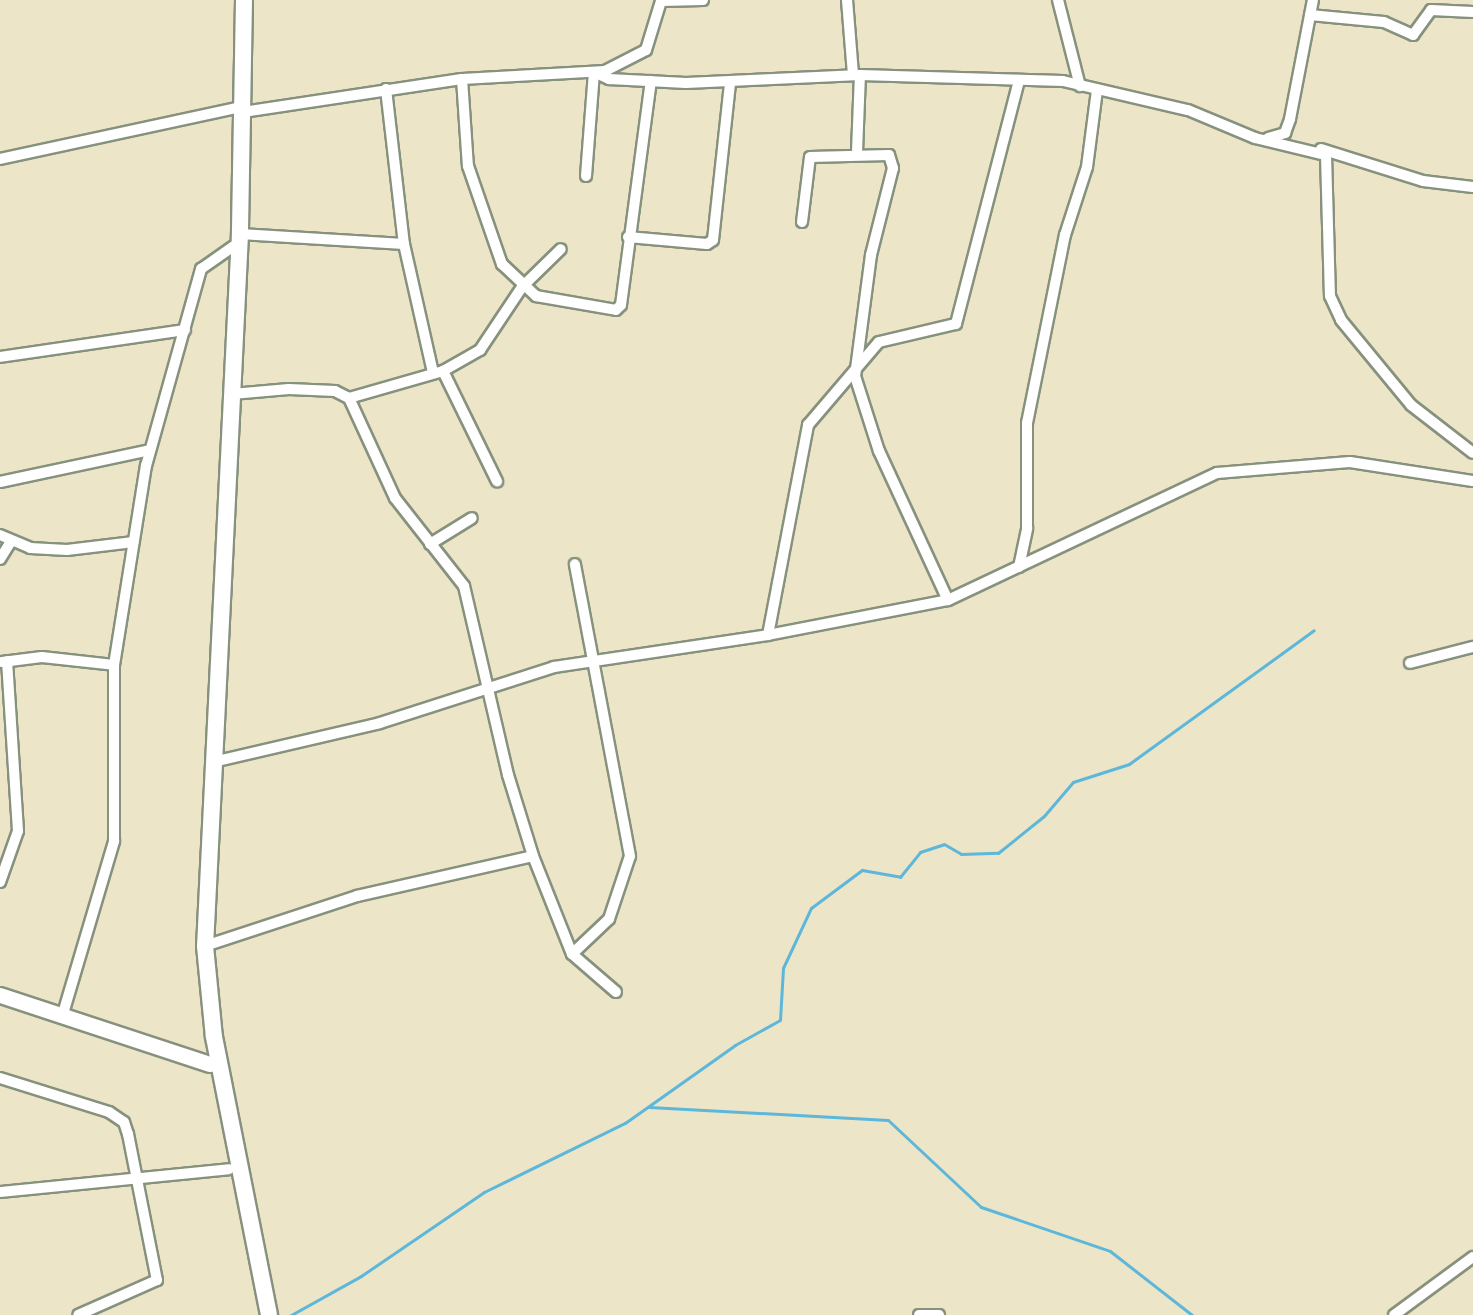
<!DOCTYPE html>
<html>
<head>
<meta charset="utf-8">
<style>
  body { margin:0 }
  #map { position:relative; width:1473px; height:1315px; overflow:hidden; background:#ede5c7; font-family:"Patrick Hand",sans-serif }
  div>[style] { position:absolute }
  .stream>* { height:3px; margin:-1.5px; padding:0 1.5px; transform-origin:1.5px; border-radius:1.5px; background:#5db7db }
  .roads { filter:drop-shadow(2px 0 #86917e) drop-shadow(-2px 0 #86917e) drop-shadow(0 2px #86917e) drop-shadow(0 -2px #86917e) }
  .street>* { height:10px; margin:-5px; padding:0 5px; transform-origin:5px; border-radius:5px; background:#fff }
  .secondary>* { height:15px; margin:-7.5px; padding:0 7.5px; transform-origin:7.5px; border-radius:7.5px; background:#fff }
  .primary>* { height:16px; margin:-8px; padding:0 8px; transform-origin:8px; border-radius:8px; background:#fff }
  span { translate:-50% -50%; white-space:nowrap; text-align:center; line-height:1.15; -webkit-text-stroke:5px #fff; paint-order:stroke }
</style>
</head>
<body>
<div id="map">
  <div class="stream">
    <i style="left:649px;top:1107px;width:239px;rotate:3.1deg"></i>
    <i style="left:888px;top:1120px;width:127px;rotate:43.1deg"></i>
    <i style="left:981px;top:1207px;width:136px;rotate:18.8deg"></i>
    <i style="left:1110px;top:1251px;width:104px;rotate:38deg"></i>
    <i style="left:291px;top:1315px;width:80px;rotate:-29.1deg"></i>
    <i style="left:361px;top:1276px;width:149px;rotate:-34.3deg"></i>
    <i style="left:484px;top:1192px;width:157px;rotate:-26.1deg"></i>
    <i style="left:625px;top:1123px;width:135px;rotate:-35.3deg"></i>
    <i style="left:735px;top:1045px;width:51px;rotate:-29.1deg"></i>
    <i style="left:780px;top:1020px;width:52px;rotate:-86.7deg"></i>
    <i style="left:783px;top:968px;width:66px;rotate:-65deg"></i>
    <i style="left:811px;top:908px;width:64px;rotate:-36.7deg"></i>
    <i style="left:862px;top:870px;width:39px;rotate:10deg"></i>
    <i style="left:900px;top:877px;width:32px;rotate:-51deg"></i>
    <i style="left:920px;top:852px;width:25px;rotate:-18deg"></i>
    <i style="left:944px;top:844px;width:20px;rotate:30deg"></i>
    <i style="left:961px;top:854px;width:37px;rotate:-2deg"></i>
    <i style="left:998px;top:853px;width:59px;rotate:-38.8deg"></i>
    <i style="left:1044px;top:816px;width:45px;rotate:-49.5deg"></i>
    <i style="left:1073px;top:782px;width:59px;rotate:-17.8deg"></i>
    <i style="left:1129px;top:764px;width:228px;rotate:-35.9deg"></i>
  </div>
  <div class="roads">
    <div class="street">
      <i style="left:847px;top:0;width:75px;rotate:85.4deg"></i>
      <i style="left:1058px;top:0;width:89px;rotate:75.7deg"></i>
      <i style="left:1310px;top:15px;width:74px;rotate:5.4deg"></i>
      <i style="left:1384px;top:22px;width:32px;rotate:24deg"></i>
      <i style="left:1413px;top:35px;width:31px;rotate:-54deg"></i>
      <i style="left:1431px;top:10px;width:42px;rotate:2.7deg"></i>
      <i style="left:462px;top:79px;width:87px;rotate:86.1deg"></i>
      <i style="left:468px;top:166px;width:104px;rotate:70.9deg"></i>
      <i style="left:502px;top:264px;width:47px;rotate:43.3deg"></i>
      <i style="left:536px;top:296px;width:81px;rotate:9.9deg"></i>
      <i style="left:616px;top:310px;width:7px;rotate:-45deg"></i>
      <i style="left:621px;top:305px;width:226px;rotate:-82.4deg"></i>
      <i style="left:386px;top:89px;width:156px;rotate:83.4deg"></i>
      <i style="left:404px;top:244px;width:132px;rotate:77.3deg"></i>
      <i style="left:243px;top:112px;width:221px;rotate:-8.6deg"></i>
      <i style="left:462px;top:79px;width:143px;rotate:-3.2deg"></i>
      <i style="left:605px;top:71px;width:46px;rotate:-27.1deg"></i>
      <i style="left:646px;top:50px;width:51px;rotate:-73deg"></i>
      <i style="left:661px;top:1px;width:42px;rotate:-1.4deg"></i>
      <i style="left:1268px;top:138px;width:18px;rotate:-16deg"></i>
      <i style="left:1285px;top:133px;width:15px;rotate:-70deg"></i>
      <i style="left:1290px;top:119px;width:121px;rotate:-79.1deg"></i>
      <i style="left:1321px;top:149px;width:107px;rotate:17.4deg"></i>
      <i style="left:1423px;top:181px;width:50px;rotate:6.8deg"></i>
      <i style="left:857px;top:152px;width:77px;rotate:-87.8deg"></i>
      <i style="left:0;top:159px;width:241px;rotate:-12.2deg"></i>
      <i style="left:586px;top:176px;width:104px;rotate:-85.6deg"></i>
      <i style="left:594px;top:72px;width:17px;rotate:25deg"></i>
      <i style="left:609px;top:79px;width:77px;rotate:3deg"></i>
      <i style="left:686px;top:83px;width:174px;rotate:-2.6deg"></i>
      <i style="left:860px;top:75px;width:203px;rotate:1.7deg"></i>
      <i style="left:1063px;top:81px;width:128px;rotate:13.1deg"></i>
      <i style="left:1188px;top:110px;width:73px;rotate:22.7deg"></i>
      <i style="left:1255px;top:138px;width:73px;rotate:13.5deg"></i>
      <i style="left:1326px;top:155px;width:141px;rotate:88.4deg"></i>
      <i style="left:1330px;top:296px;width:26px;rotate:65deg"></i>
      <i style="left:1341px;top:320px;width:110px;rotate:50.5deg"></i>
      <i style="left:1411px;top:405px;width:78px;rotate:37.7deg"></i>
      <i style="left:802px;top:222px;width:65px;rotate:-83deg"></i>
      <i style="left:810px;top:157px;width:79px;rotate:-1.5deg"></i>
      <i style="left:889px;top:155px;width:14px;rotate:73deg"></i>
      <i style="left:893px;top:168px;width:90px;rotate:104.2deg"></i>
      <i style="left:871px;top:255px;width:122px;rotate:97.5deg"></i>
      <i style="left:855px;top:376px;width:79px;rotate:72.3deg"></i>
      <i style="left:879px;top:451px;width:164px;rotate:65.2deg"></i>
      <i style="left:240px;top:234px;width:164px;rotate:3.5deg"></i>
      <i style="left:628px;top:237px;width:79px;rotate:5.1deg"></i>
      <i style="left:707px;top:244px;width:7px;rotate:-34deg"></i>
      <i style="left:713px;top:240px;width:157px;rotate:-83.8deg"></i>
      <i style="left:0;top:357px;width:187px;rotate:-8.3deg"></i>
      <i style="left:443px;top:371px;width:123px;rotate:63.9deg"></i>
      <i style="left:232px;top:394px;width:57px;rotate:-5deg"></i>
      <i style="left:289px;top:389px;width:46px;rotate:2.5deg"></i>
      <i style="left:335px;top:391px;width:16px;rotate:27deg"></i>
      <i style="left:349px;top:398px;width:98px;rotate:-16deg"></i>
      <i style="left:443px;top:371px;width:43px;rotate:-29.6deg"></i>
      <i style="left:480px;top:350px;width:76px;rotate:-56.3deg"></i>
      <i style="left:522px;top:287px;width:54px;rotate:-44.3deg"></i>
      <i style="left:349px;top:398px;width:110px;rotate:65.3deg"></i>
      <i style="left:395px;top:498px;width:112px;rotate:51.9deg"></i>
      <i style="left:464px;top:586px;width:194px;rotate:76.9deg"></i>
      <i style="left:508px;top:775px;width:85px;rotate:72.8deg"></i>
      <i style="left:533px;top:856px;width:105px;rotate:68.3deg"></i>
      <i style="left:572px;top:954px;width:58px;rotate:40.8deg"></i>
      <i style="left:0;top:482px;width:153px;rotate:-12deg"></i>
      <i style="left:0;top:535px;width:33px;rotate:23deg"></i>
      <i style="left:30px;top:548px;width:37px;rotate:3deg"></i>
      <i style="left:67px;top:550px;width:67px;rotate:-6.8deg"></i>
      <i style="left:430px;top:544px;width:49px;rotate:-31.8deg"></i>
      <i style="left:0;top:559px;width:19px;rotate:-58deg"></i>
      <i style="left:1019px;top:567px;width:40px;rotate:-78deg"></i>
      <i style="left:1027px;top:528px;width:105px;rotate:-90deg"></i>
      <i style="left:1027px;top:423px;width:192px;rotate:-78.6deg"></i>
      <i style="left:1065px;top:235px;width:71px;rotate:-72.1deg"></i>
      <i style="left:1087px;top:167px;width:78px;rotate:-82.6deg"></i>
      <i style="left:768px;top:635px;width:214px;rotate:-79.2deg"></i>
      <i style="left:808px;top:425px;width:109px;rotate:-49.5deg"></i>
      <i style="left:879px;top:342px;width:79px;rotate:-13.2deg"></i>
      <i style="left:956px;top:324px;width:252px;rotate:-75.5deg"></i>
      <i style="left:2px;top:662px;width:40px;rotate:-7.1deg"></i>
      <i style="left:42px;top:657px;width:72px;rotate:6.3deg"></i>
      <i style="left:1410px;top:663px;width:65px;rotate:-14.3deg"></i>
      <i style="left:213px;top:762px;width:171px;rotate:-13.1deg"></i>
      <i style="left:380px;top:723px;width:183px;rotate:-17.8deg"></i>
      <i style="left:554px;top:667px;width:216px;rotate:-8.5deg"></i>
      <i style="left:768px;top:635px;width:183px;rotate:-11deg"></i>
      <i style="left:948px;top:600px;width:297px;rotate:-25.3deg"></i>
      <i style="left:1217px;top:473px;width:133px;rotate:-4.7deg"></i>
      <i style="left:1350px;top:462px;width:124px;rotate:8.8deg"></i>
      <i style="left:0;top:882px;width:54px;rotate:-70.6deg"></i>
      <i style="left:18px;top:831px;width:170px;rotate:-93.7deg"></i>
      <i style="left:205px;top:946px;width:160px;rotate:-18.2deg"></i>
      <i style="left:357px;top:896px;width:180px;rotate:-12.8deg"></i>
      <i style="left:572px;top:954px;width:51px;rotate:-43.4deg"></i>
      <i style="left:609px;top:919px;width:66px;rotate:-71.6deg"></i>
      <i style="left:630px;top:856px;width:297px;rotate:-100.7deg"></i>
      <i style="left:62px;top:1017px;width:184px;rotate:-73.5deg"></i>
      <i style="left:114px;top:841px;width:176px;rotate:-90deg"></i>
      <i style="left:114px;top:665px;width:202px;rotate:-80.9deg"></i>
      <i style="left:146px;top:466px;width:205px;rotate:-74.4deg"></i>
      <i style="left:201px;top:269px;width:39px;rotate:-35deg"></i>
      <i style="left:0;top:1078px;width:114px;rotate:17.3deg"></i>
      <i style="left:109px;top:1112px;width:18px;rotate:34deg"></i>
      <i style="left:124px;top:1122px;width:13px;rotate:72deg"></i>
      <i style="left:128px;top:1134px;width:149px;rotate:78.8deg"></i>
      <i style="left:157px;top:1280px;width:86px;rotate:156.1deg"></i>
      <i style="left:0;top:1192px;width:230px;rotate:-5.7deg"></i>
      <i style="left:919px;top:1315px;width:20px"></i>
      <i style="left:1394px;top:1315px;width:98px;rotate:-36.3deg"></i>
    </div>
    <div class="secondary">
      <i style="left:0;top:995px;width:221px;rotate:18.2deg"></i>
    </div>
    <div class="primary">
      <i style="left:244px;top:0;width:234px;rotate:91deg"></i>
      <i style="left:240px;top:234px;width:713px;rotate:92.81deg"></i>
      <i style="left:205px;top:946px;width:91px;rotate:84.4deg"></i>
      <i style="left:214px;top:1037px;width:283px;rotate:78.8deg"></i>
    </div>
  </div>
</div>
</body>
</html>
